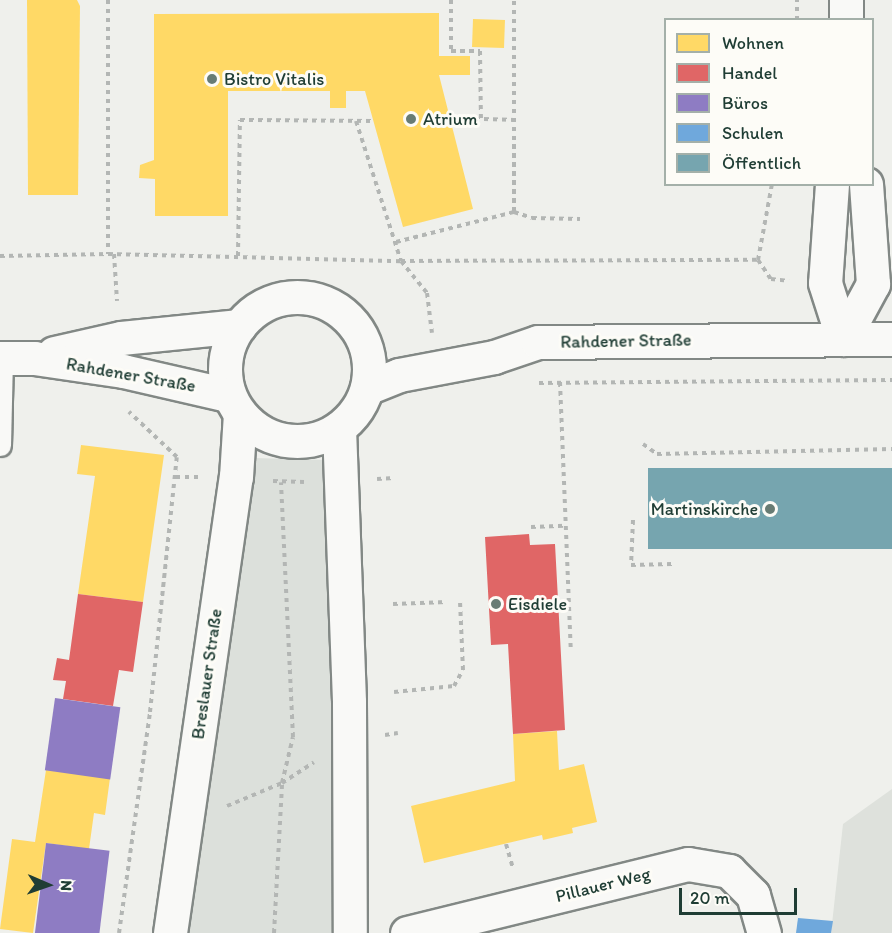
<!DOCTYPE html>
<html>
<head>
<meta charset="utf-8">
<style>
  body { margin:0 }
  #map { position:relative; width:892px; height:933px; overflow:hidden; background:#eff0ec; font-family:Itim,sans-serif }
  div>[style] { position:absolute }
  .built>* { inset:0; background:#dee1dc }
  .green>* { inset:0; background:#dce0db }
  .homes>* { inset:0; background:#ffd966; transform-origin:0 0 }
  .shops>* { inset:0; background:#e06666 }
  .offices>* { inset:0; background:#8e7cc3; transform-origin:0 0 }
  .schools>* { inset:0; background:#6fa8dc }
  .public>* { inset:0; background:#76a5af; transform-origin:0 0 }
  .path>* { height:4px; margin-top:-2px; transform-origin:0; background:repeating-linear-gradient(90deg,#b3b6b4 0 4.5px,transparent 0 9px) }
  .roads { filter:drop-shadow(2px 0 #828885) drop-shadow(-2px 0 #828885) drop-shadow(0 2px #828885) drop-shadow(0 -2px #828885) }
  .lane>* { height:21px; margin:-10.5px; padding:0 10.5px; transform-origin:10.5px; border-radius:10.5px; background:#f9f9f7 }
  .street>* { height:33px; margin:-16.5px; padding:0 16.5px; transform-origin:16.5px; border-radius:16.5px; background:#f9f9f7 }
  .street>.ring { margin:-16.5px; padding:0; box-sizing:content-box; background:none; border:33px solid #f9f9f7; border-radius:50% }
  .dots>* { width:16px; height:16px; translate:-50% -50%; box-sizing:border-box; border:3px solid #fdfcf7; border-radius:50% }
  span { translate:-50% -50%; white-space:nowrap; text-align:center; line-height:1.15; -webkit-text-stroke:6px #fdfcf7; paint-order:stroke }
  .poi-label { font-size:18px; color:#1f3d34 }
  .left { translate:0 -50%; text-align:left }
  .right { translate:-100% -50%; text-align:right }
  .street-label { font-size:18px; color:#1f3d34 }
  .legend { position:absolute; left:664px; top:18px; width:210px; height:168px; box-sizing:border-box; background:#fdfcf7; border:2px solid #a4b0a9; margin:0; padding:8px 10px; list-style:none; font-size:18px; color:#1f3d34 }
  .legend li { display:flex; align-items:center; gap:12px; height:30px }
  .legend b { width:30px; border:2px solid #a4b0a9 }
  .north { position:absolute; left:18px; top:855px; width:60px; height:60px; -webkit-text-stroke:4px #fdfcf7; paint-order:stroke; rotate:92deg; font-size:16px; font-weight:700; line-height:24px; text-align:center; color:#1f3d34 }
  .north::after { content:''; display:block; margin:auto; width:21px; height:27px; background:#1f3d34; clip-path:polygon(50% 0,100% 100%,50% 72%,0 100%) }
  .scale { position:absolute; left:679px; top:888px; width:118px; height:27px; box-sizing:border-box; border:3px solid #1f3d34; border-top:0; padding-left:8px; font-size:18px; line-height:21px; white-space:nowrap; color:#1f3d34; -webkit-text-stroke:4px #fdfcf7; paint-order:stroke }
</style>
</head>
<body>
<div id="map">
  <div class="built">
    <i style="clip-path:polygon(892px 789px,892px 933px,831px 933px,843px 824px)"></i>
  </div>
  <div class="green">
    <i style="clip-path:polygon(254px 458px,328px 460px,337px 933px,188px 933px)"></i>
  </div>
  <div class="homes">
    <i style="clip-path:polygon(27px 0,77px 0,80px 6px,78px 195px,28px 195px)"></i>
    <i style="clip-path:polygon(439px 13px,439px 56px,470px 56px,470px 75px,439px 75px,473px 209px,403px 227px,365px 91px,346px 91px,346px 108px,330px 108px,330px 91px,228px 91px,228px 216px,155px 216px,155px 179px,139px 178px,140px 165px,154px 160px,154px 14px)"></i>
    <i style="left:473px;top:19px;width:32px;height:28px;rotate:2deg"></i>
    <i style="clip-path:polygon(81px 445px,164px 455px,143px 602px,78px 594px,95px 476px,77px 474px)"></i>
    <i style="clip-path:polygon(557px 731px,559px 770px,584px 764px,597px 822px,572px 828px,573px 833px,543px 840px,542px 835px,424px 863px,411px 806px,515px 781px,513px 734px)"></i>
    <i style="clip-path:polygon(46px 770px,110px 778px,105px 815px,94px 813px,89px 849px,46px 843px,33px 933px,0 929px,12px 839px,35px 842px)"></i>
  </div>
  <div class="shops">
    <i style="clip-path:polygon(529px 534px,530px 545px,555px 544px,565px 730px,513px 734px,508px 644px,491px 645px,485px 537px)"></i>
    <i style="clip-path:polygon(78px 594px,143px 602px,133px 672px,119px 670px,113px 706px,63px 699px,66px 681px,53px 680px,57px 658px,69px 660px)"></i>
  </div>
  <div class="offices">
    <i style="left:55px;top:698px;width:66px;height:73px;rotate:8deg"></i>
    <i style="left:46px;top:843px;width:64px;height:91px;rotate:7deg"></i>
  </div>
  <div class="schools">
    <i style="clip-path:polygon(798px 918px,833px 921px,831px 933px,796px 933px)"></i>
  </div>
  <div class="public">
    <i style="left:892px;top:468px;width:81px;height:244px;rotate:90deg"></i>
  </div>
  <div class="path">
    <i style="left:108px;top:0;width:254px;rotate:90deg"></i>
    <i style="left:108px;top:254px;width:293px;rotate:1.4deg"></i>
    <i style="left:401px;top:261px;width:357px;rotate:-0.2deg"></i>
    <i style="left:758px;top:260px;width:77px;rotate:-79.6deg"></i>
    <i style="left:451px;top:0;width:51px;rotate:90deg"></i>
    <i style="left:451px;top:51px;width:29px"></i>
    <i style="left:480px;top:51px;width:68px;rotate:89.2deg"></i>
    <i style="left:797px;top:20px;width:20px;rotate:-90deg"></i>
    <i style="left:448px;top:118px;width:66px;rotate:1.7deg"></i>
    <i style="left:356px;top:121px;width:147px;rotate:72.2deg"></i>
    <i style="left:401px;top:261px;width:41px;rotate:50.9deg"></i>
    <i style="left:427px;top:293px;width:40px;rotate:82.9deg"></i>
    <i style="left:514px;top:212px;width:19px;rotate:18deg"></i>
    <i style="left:532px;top:218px;width:48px;rotate:1.2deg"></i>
    <i style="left:396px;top:242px;width:122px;rotate:-14.3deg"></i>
    <i style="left:514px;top:212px;width:212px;rotate:-90deg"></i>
    <i style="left:114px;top:254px;width:47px;rotate:86.3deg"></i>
    <i style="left:0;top:256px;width:108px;rotate:-1.1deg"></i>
    <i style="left:238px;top:256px;width:136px;rotate:-89.2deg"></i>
    <i style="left:240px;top:120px;width:133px;rotate:0.4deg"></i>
    <i style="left:758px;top:260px;width:23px;rotate:56deg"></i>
    <i style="left:771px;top:279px;width:18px;rotate:6deg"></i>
    <i style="left:560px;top:382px;width:269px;rotate:87.7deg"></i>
    <i style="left:539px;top:383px;width:353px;rotate:-0.5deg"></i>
    <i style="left:643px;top:444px;width:17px;rotate:36deg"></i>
    <i style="left:657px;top:454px;width:235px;rotate:-1.2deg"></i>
    <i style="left:176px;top:477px;width:23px"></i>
    <i style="left:377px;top:479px;width:17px;rotate:-3deg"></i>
    <i style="left:273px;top:481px;width:31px;rotate:2deg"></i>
    <i style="left:633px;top:520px;width:45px;rotate:92.5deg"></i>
    <i style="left:631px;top:565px;width:41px;rotate:-1.4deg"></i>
    <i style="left:531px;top:527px;width:34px;rotate:-2deg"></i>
    <i style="left:393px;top:604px;width:54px;rotate:-2.1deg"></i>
    <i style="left:394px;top:692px;width:60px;rotate:-5.7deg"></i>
    <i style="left:454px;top:686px;width:18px;rotate:-61deg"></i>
    <i style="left:463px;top:670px;width:69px;rotate:-92.5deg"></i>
    <i style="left:385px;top:735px;width:13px;rotate:-9deg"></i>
    <i style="left:227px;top:806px;width:60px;rotate:-22.7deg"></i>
    <i style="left:282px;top:783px;width:38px;rotate:-33deg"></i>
    <i style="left:506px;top:844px;width:26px;rotate:74deg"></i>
    <i style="left:119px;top:933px;width:223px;rotate:-82deg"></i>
    <i style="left:150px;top:712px;width:256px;rotate:-84deg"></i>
    <i style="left:177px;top:457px;width:66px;rotate:-136.8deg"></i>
    <i style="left:274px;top:933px;width:150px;rotate:-86.9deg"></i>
    <i style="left:282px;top:783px;width:47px;rotate:-76.6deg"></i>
    <i style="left:293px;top:737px;width:255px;rotate:-92.7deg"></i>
  </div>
  <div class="roads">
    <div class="lane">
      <i style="left:0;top:445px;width:87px;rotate:-88.7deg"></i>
    </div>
    <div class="street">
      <i style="left:846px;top:0;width:20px;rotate:90deg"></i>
      <i style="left:832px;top:184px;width:99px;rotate:94deg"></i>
      <i style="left:825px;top:283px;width:59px;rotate:72.2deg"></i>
      <i class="ring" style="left:225px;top:297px;width:111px;height:111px"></i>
      <i style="left:843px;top:339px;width:63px;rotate:-61.4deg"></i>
      <i style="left:873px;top:284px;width:100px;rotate:-94deg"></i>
      <i style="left:54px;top:353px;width:69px;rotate:-12.6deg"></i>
      <i style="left:121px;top:338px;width:119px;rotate:-5.8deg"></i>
      <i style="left:0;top:358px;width:34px"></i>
      <i style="left:34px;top:358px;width:90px;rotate:8.3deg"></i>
      <i style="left:123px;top:371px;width:108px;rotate:12.9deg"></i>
      <i style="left:367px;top:388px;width:35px;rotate:-22deg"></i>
      <i style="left:399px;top:375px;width:97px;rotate:-10.7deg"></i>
      <i style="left:494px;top:357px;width:46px;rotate:-18.8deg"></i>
      <i style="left:538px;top:342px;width:354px;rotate:-0.5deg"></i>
      <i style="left:339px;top:428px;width:274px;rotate:87.9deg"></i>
      <i style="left:349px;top:702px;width:231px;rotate:89.8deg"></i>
      <i style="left:170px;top:933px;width:461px;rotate:-81.8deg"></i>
      <i style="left:236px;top:477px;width:63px;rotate:-86.4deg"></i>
      <i style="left:407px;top:933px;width:289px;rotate:-13.8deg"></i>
      <i style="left:688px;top:864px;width:42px;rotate:9.7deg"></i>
      <i style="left:729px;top:871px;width:34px;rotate:45deg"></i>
      <i style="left:753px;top:895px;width:40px;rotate:74deg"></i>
    </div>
  </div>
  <div class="dots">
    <i style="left:212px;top:79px;background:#687c74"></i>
    <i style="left:411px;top:119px;background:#687c74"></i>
    <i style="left:770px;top:509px;background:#687c74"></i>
    <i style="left:496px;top:604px;background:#687c74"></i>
  </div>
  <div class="poi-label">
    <span class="left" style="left:224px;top:79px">Bistro Vitalis</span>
    <span class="left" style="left:423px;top:119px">Atrium</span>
    <span class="right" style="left:758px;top:509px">Martinskirche</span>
    <span class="left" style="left:508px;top:604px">Eisdiele</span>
  </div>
  <div class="street-label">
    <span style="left:626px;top:341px;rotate:-1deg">Rahdener Straße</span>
    <span style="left:131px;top:375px;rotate:10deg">Rahdener Straße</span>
    <span style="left:207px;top:674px;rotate:-82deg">Breslauer Straße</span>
    <span style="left:603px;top:885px;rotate:-14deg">Pillauer Weg</span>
  </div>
  <ul class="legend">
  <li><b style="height:16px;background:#ffd966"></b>Wohnen</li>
  <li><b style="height:16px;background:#e06666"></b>Handel</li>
  <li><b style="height:16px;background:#8e7cc3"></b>Büros</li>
  <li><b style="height:16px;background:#6fa8dc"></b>Schulen</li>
  <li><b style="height:16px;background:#76a5af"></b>Öffentlich</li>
  </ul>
  <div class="north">N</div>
  <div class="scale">20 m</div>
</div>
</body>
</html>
